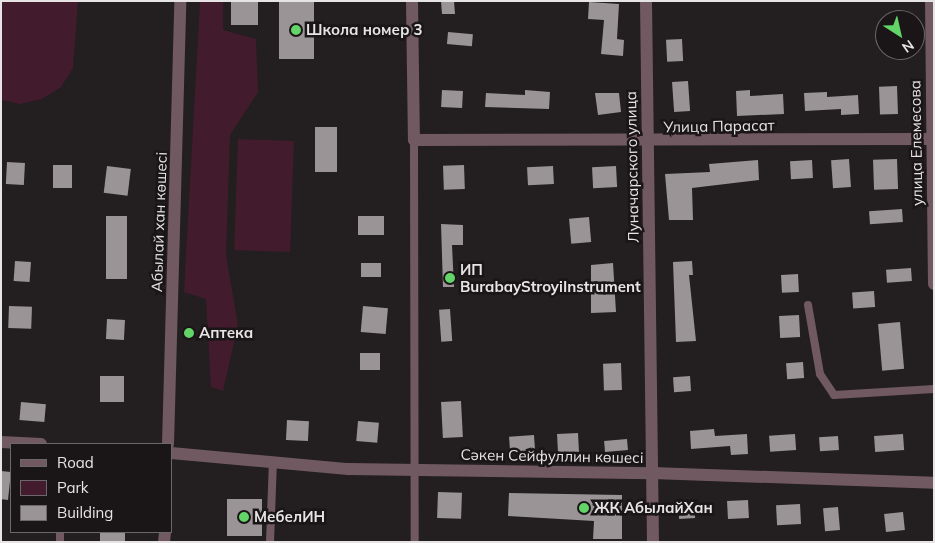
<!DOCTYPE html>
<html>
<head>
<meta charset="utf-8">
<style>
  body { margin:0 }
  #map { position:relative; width:935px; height:543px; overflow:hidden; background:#231e20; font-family:Mulish,sans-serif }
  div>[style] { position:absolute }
  .green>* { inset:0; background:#421b2c; transform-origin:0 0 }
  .building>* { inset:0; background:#9a9496; transform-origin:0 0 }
  .service>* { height:8px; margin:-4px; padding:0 4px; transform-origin:4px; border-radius:4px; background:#715962 }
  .minor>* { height:12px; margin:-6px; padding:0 6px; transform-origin:6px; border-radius:6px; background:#715962 }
  .tertiary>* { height:12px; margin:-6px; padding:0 6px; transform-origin:6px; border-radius:6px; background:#715962 }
  .dots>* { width:14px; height:14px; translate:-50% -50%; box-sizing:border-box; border:2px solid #1a1517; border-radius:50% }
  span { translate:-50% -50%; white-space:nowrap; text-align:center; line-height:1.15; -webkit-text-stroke:5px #1a1517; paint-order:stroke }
  .poi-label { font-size:15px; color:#e7e4e5; font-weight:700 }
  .left { translate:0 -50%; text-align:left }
  .street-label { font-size:15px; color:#e7e4e5 }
  .frame { position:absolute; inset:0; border:2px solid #e7e4e5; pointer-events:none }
  .legend { position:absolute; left:10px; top:443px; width:162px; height:90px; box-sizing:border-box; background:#1a1517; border:1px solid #6c6869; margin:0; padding:6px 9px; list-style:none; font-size:15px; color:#e7e4e5 }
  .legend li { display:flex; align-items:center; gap:10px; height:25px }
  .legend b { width:25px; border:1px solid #6c6869 }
  .north { position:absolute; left:875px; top:10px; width:50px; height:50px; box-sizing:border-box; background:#1a1517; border:1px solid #6c6869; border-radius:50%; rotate:145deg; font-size:14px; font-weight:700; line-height:20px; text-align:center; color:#e7e4e5 }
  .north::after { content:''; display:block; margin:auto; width:18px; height:22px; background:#63d468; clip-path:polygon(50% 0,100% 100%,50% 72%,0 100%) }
</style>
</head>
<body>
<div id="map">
  <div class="green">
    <i style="clip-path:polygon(1px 1px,78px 1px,73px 68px,61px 87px,42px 99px,20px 104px,1px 100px)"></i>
    <i style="clip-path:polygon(200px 1px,223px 1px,223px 30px,256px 39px,258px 92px,230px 135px,226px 255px,238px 325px,223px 391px,211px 387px,206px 299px,184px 292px)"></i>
    <i style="left:238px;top:139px;width:56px;height:111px;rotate:2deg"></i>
  </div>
  <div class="building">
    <i style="left:231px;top:1px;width:27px;height:24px"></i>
    <i style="left:279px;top:1px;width:35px;height:58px"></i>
    <i style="clip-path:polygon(441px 1px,454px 1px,455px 14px,442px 14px)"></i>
    <i style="clip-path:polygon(589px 2px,619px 4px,617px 39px,624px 40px,623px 56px,601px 54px,604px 20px,588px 19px)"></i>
    <i style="left:448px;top:32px;width:25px;height:12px;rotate:5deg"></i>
    <i style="left:682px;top:39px;width:22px;height:16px;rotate:87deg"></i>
    <i style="left:688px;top:81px;width:30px;height:16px;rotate:86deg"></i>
    <i style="left:897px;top:86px;width:28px;height:18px;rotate:88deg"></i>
    <i style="left:442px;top:90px;width:21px;height:17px;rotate:3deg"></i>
    <i style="clip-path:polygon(525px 90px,550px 92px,549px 109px,485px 107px,486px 93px,525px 95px)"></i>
    <i style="clip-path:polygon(750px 90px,750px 96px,783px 94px,784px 114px,737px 116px,736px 91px)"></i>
    <i style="clip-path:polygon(827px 92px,827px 97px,858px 95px,859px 114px,841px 115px,841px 109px,805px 111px,804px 93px)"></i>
    <i style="clip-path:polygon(595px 93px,619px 93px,621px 112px,598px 115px)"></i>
    <i style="left:315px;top:127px;width:22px;height:45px"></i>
    <i style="left:849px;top:159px;width:28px;height:18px;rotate:86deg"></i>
    <i style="left:897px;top:159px;width:30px;height:24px;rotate:88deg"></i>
    <i style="clip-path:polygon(758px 160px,759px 180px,692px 188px,693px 220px,669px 220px,665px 174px,710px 172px,709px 164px)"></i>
    <i style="left:812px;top:160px;width:18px;height:22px;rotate:87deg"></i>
    <i style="left:7px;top:162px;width:18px;height:22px;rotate:3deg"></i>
    <i style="left:53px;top:165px;width:19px;height:23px"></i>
    <i style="left:464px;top:165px;width:24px;height:21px;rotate:88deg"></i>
    <i style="left:107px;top:166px;width:24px;height:27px;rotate:7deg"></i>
    <i style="left:553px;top:166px;width:18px;height:26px;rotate:87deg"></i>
    <i style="left:616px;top:166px;width:21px;height:24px;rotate:87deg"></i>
    <i style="left:902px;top:209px;width:13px;height:33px;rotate:86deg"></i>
    <i style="left:106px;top:216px;width:21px;height:63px"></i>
    <i style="left:358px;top:216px;width:26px;height:19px"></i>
    <i style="left:589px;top:217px;width:25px;height:20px;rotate:85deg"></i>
    <i style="clip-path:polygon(441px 224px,463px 225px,463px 245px,452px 245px,454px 287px,443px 287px)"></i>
    <i style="left:15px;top:261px;width:16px;height:20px;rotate:4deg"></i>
    <i style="clip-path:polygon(692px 261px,693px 275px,689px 275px,696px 341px,676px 342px,673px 262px)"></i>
    <i style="left:361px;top:263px;width:20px;height:14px"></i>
    <i style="clip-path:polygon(613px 263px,616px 312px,591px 313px,591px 265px)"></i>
    <i style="left:911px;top:268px;width:13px;height:25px;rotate:86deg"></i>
    <i style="left:798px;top:274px;width:18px;height:17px;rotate:87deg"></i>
    <i style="left:874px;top:291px;width:16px;height:22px;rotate:86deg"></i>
    <i style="left:9px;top:306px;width:23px;height:22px;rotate:2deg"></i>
    <i style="left:363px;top:306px;width:25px;height:26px;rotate:5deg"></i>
    <i style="left:450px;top:309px;width:32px;height:11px;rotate:86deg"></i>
    <i style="left:799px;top:315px;width:22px;height:20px;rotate:87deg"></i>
    <i style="left:107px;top:319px;width:18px;height:20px;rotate:3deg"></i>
    <i style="left:900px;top:322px;width:47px;height:22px;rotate:85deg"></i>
    <i style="left:360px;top:353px;width:20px;height:17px"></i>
    <i style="left:803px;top:362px;width:16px;height:17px;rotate:86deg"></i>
    <i style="left:621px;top:363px;width:27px;height:18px;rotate:88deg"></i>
    <i style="left:100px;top:376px;width:24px;height:26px"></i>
    <i style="left:690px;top:376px;width:15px;height:17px;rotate:86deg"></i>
    <i style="left:461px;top:401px;width:36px;height:20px;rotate:87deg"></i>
    <i style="left:21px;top:402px;width:25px;height:18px;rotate:5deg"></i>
    <i style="left:287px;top:420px;width:22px;height:20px;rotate:3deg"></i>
    <i style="left:358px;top:421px;width:21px;height:20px;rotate:5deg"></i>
    <i style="clip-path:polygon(714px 429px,715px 436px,747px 434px,748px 454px,731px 455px,730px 446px,691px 449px,690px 431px)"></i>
    <i style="left:578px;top:433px;width:19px;height:21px;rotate:87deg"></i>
    <i style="left:795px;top:434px;width:16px;height:26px;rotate:86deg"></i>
    <i style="left:903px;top:434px;width:16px;height:29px;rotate:86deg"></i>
    <i style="left:534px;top:435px;width:15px;height:25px;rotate:86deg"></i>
    <i style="left:838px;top:436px;width:14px;height:19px;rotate:86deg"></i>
    <i style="left:627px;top:439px;width:11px;height:23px;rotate:85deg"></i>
    <i style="left:1px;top:471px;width:10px;height:28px;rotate:6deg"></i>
    <i style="left:438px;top:492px;width:24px;height:26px;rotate:2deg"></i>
    <i style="clip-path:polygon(509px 493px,622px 495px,622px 539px,593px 539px,594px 521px,508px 516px)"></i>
    <i style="left:262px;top:499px;width:37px;height:35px;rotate:90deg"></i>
    <i style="left:748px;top:500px;width:18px;height:21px;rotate:87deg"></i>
    <i style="left:694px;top:502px;width:16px;height:16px;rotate:86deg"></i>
    <i style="left:800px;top:504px;width:20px;height:24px;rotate:87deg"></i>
    <i style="left:838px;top:507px;width:23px;height:15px;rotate:85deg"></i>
    <i style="left:903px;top:512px;width:18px;height:19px;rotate:84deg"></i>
    <i style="left:100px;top:532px;width:25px;height:10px"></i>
  </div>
  <div class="service">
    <i style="left:414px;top:140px;width:402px;rotate:89.9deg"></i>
    <i style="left:808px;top:305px;width:70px;rotate:80.1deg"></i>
    <i style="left:820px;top:374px;width:25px;rotate:56deg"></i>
    <i style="left:834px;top:395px;width:100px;rotate:-3.4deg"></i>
    <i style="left:60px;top:542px;width:10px;rotate:-90deg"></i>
    <i style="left:270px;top:542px;width:80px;rotate:-87.9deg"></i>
  </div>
  <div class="minor">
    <i style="left:412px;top:1px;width:139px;rotate:89.2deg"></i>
    <i style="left:414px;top:140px;width:520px;rotate:-0.11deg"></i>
    <i style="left:646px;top:1px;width:541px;rotate:89.26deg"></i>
    <i style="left:931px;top:1px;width:283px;rotate:89.4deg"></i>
  </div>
  <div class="tertiary">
    <i style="left:1px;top:442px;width:40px;rotate:2.9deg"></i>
    <i style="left:168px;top:444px;width:443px;rotate:-88.4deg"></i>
    <i style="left:171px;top:453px;width:178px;rotate:5.2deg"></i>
    <i style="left:348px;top:469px;width:304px;rotate:0.8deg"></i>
    <i style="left:652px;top:473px;width:282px;rotate:2deg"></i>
    <i style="left:164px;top:542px;width:10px;rotate:-84deg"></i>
  </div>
  <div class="dots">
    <i style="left:296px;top:30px;background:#63d468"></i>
    <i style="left:450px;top:278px;background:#63d468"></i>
    <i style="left:189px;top:333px;background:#63d468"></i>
    <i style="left:584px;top:508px;background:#63d468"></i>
    <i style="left:244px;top:517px;background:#63d468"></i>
  </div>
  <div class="poi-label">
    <span class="left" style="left:306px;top:30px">Школа номер 3</span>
    <span class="left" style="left:460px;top:278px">ИП<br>BurabayStroyiInstrument</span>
    <span class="left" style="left:199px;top:333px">Аптека</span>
    <span class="left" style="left:594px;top:508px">ЖК АбылайХан</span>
    <span class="left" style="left:254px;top:517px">МебелИН</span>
  </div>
  <div class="street-label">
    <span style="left:719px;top:126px;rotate:-1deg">Улица Парасат</span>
    <span style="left:916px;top:143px;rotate:-91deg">улица Елемесова</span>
    <span style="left:632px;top:167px;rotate:-91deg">Луначарского улица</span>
    <span style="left:159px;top:222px;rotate:-88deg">Абылай хан көшесі</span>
    <span style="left:552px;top:456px;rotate:1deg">Сәкен Сейфуллин көшесі</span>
  </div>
  <div class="frame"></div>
  <ul class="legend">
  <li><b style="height:6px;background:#715962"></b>Road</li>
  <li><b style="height:14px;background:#421b2c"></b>Park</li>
  <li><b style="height:14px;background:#9a9496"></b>Building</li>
  </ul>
  <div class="north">N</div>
</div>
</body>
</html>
